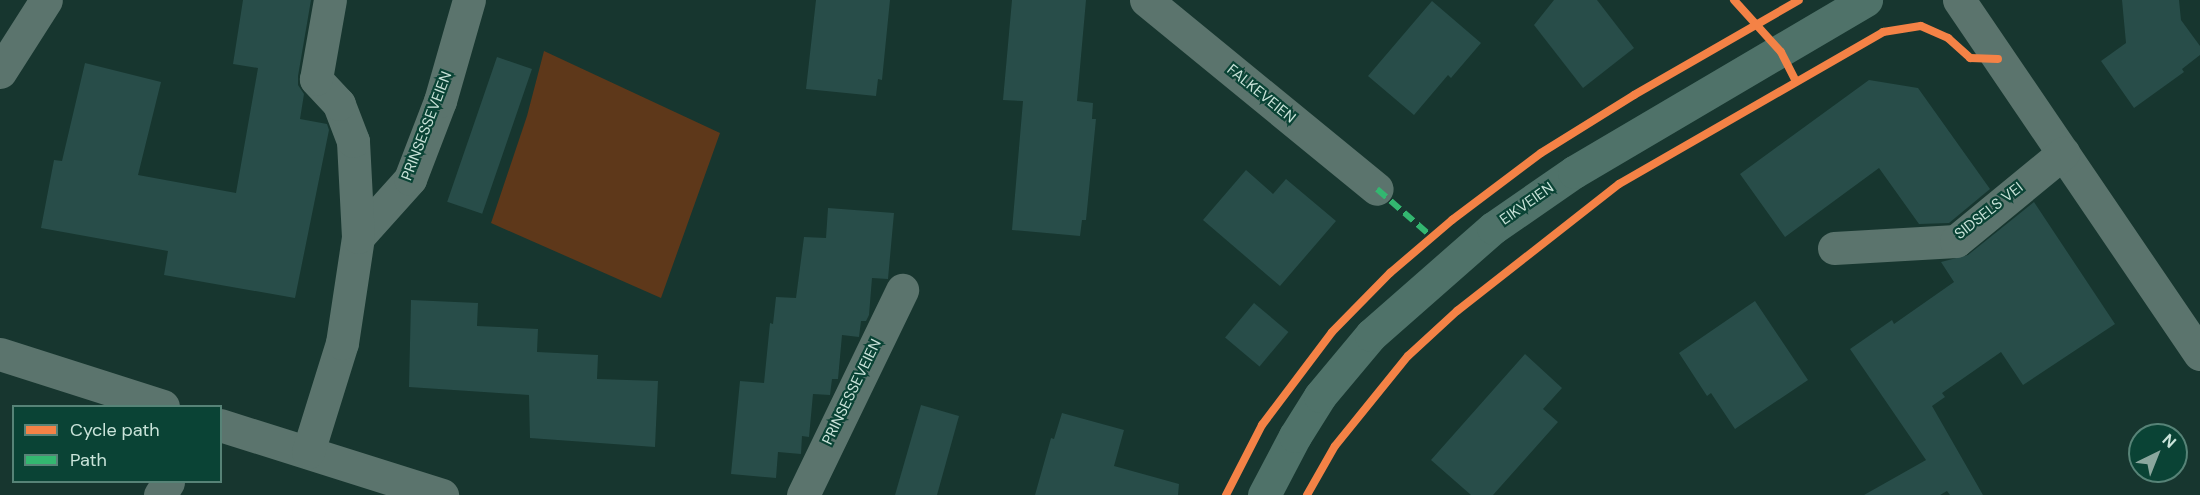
<!DOCTYPE html>
<html>
<head>
<meta charset="utf-8">
<style>
  body { margin:0 }
  #map { position:relative; width:2200px; height:495px; overflow:hidden; background:#17362f; font-family:"DM Sans",sans-serif }
  div>[style] { position:absolute }
  .green>* { inset:0; background:#5e381a }
  .building>* { inset:0; background:#284d49; transform-origin:0 0 }
  .minor>* { height:33px; margin:-16.5px; padding:0 16.5px; transform-origin:16.5px; border-radius:16.5px; background:#5b746d }
  .major>* { height:33px; margin:-16.5px; padding:0 16.5px; transform-origin:16.5px; border-radius:16.5px; background:#4f7269 }
  .quiet>* { height:6px; margin-top:-3px; transform-origin:0; background:repeating-linear-gradient(90deg,#33b770 0 12px,transparent 0 18px) }
  .cycleway>* { height:8px; margin:-4px; padding:0 4px; transform-origin:4px; border-radius:4px; background:#f48246 }
  span { translate:-50% -50%; white-space:nowrap; text-align:center; line-height:1.15; -webkit-text-stroke:4.5px #0a4335; paint-order:stroke }
  .street-label { font-size:15px; color:#cae4da }
  .legend { position:absolute; left:12px; top:405px; width:210px; height:78px; box-sizing:border-box; background:#0a4335; border:2px solid #578377; margin:0; padding:8px 10px; list-style:none; font-size:18px; color:#cae4da }
  .legend li { display:flex; align-items:center; gap:12px; height:30px }
  .legend b { width:30px; border:2px solid #578377 }
  .north { position:absolute; left:2128px; top:423px; width:60px; height:60px; box-sizing:border-box; background:#0a4335; border:2px solid #578377; border-radius:50%; rotate:43deg; font-size:16px; font-weight:700; line-height:24px; text-align:center; color:#cae4da }
  .north::after { content:''; display:block; margin:auto; width:21px; height:27px; background:#8ba79e; clip-path:polygon(50% 0,100% 100%,50% 72%,0 100%) }
</style>
</head>
<body>
<div id="map">
  <div class="green">
    <i style="clip-path:polygon(544px 51px,720px 133px,661px 298px,491px 223px,527px 116px)"></i>
  </div>
  <div class="building">
    <i style="clip-path:polygon(243px 0,311px 0,298px 76px,298px 85px,304px 94px,300px 119px,327px 124px,329px 130px,295px 298px,164px 275px,168px 251px,41px 228px,54px 160px,62px 161px,85px 63px,161px 82px,138px 175px,236px 193px,258px 68px,233px 64px)"></i>
    <i style="clip-path:polygon(816px 0,890px 0,882px 80px,878px 79px,876px 96px,806px 89px)"></i>
    <i style="clip-path:polygon(1012px 0,1086px 0,1077px 101px,1093px 103px,1092px 119px,1096px 119px,1086px 220px,1082px 220px,1080px 236px,1012px 230px,1023px 101px,1003px 100px)"></i>
    <i style="clip-path:polygon(1554px 0,1597px 0,1634px 48px,1583px 88px,1534px 25px)"></i>
    <i style="clip-path:polygon(2122px 0,2179px 0,2181px 20px,2200px 46px,2200px 55px,2182px 69px,2184px 72px,2134px 108px,2101px 61px,2126px 43px)"></i>
    <i style="clip-path:polygon(1432px 1px,1481px 43px,1451px 78px,1448px 75px,1414px 115px,1368px 76px)"></i>
    <i style="left:497px;top:57px;width:37px;height:153px;rotate:19deg"></i>
    <i style="clip-path:polygon(1869px 80px,1918px 88px,1990px 189px,1949px 223px,1919px 224px,1879px 168px,1785px 237px,1740px 174px)"></i>
    <i style="clip-path:polygon(1246px 170px,1273px 194px,1286px 179px,1336px 221px,1280px 286px,1203px 220px)"></i>
    <i style="clip-path:polygon(2034px 202px,2115px 324px,2023px 385px,2001px 352px,1942px 393px,1945px 397px,1932px 406px,1983px 495px,1950px 495px,1947px 491px,1940px 495px,1864px 495px,1926px 460px,1850px 349px,1892px 320px,1894px 324px,1954px 282px,1941px 262px,1968px 255px)"></i>
    <i style="clip-path:polygon(828px 208px,894px 213px,888px 279px,872px 278px,869px 315px,866px 321px,861px 321px,859px 337px,842px 335px,838px 379px,832px 379px,830px 395px,813px 394px,809px 437px,802px 436px,801px 454px,778px 452px,776px 478px,731px 474px,740px 381px,764px 383px,770px 323px,773px 324px,776px 297px,796px 298px,804px 237px,826px 238px)"></i>
    <i style="clip-path:polygon(411px 300px,478px 303px,477px 326px,538px 329px,537px 352px,598px 355px,597px 379px,658px 381px,655px 447px,530px 438px,529px 395px,409px 387px)"></i>
    <i style="clip-path:polygon(1755px 301px,1808px 380px,1735px 429px,1711px 393px,1707px 396px,1679px 353px)"></i>
    <i style="left:1254px;top:303px;width:45px;height:45px;rotate:40deg"></i>
    <i style="clip-path:polygon(1525px 354px,1562px 388px,1543px 409px,1558px 422px,1493px 495px,1471px 495px,1431px 460px)"></i>
    <i style="clip-path:polygon(921px 405px,959px 416px,937px 495px,895px 495px)"></i>
    <i style="clip-path:polygon(1062px 413px,1124px 430px,1114px 466px,1179px 484px,1178px 495px,1035px 495px,1051px 438px,1054px 439px)"></i>
  </div>
  <div class="minor">
    <i style="left:1146px;top:0;width:298px;rotate:39.3deg"></i>
    <i style="left:1959px;top:0;width:428px;rotate:55.8deg"></i>
    <i style="left:0;top:72px;width:85px;rotate:-57.4deg"></i>
    <i style="left:358px;top:237px;width:78px;rotate:-48.1deg"></i>
    <i style="left:410px;top:179px;width:84px;rotate:-69deg"></i>
    <i style="left:440px;top:101px;width:105px;rotate:-74deg"></i>
    <i style="left:1834px;top:248px;width:122px;rotate:-3.3deg"></i>
    <i style="left:1956px;top:241px;width:139px;rotate:-39.4deg"></i>
    <i style="left:0;top:354px;width:171px;rotate:17.7deg"></i>
    <i style="left:220px;top:425px;width:233px;rotate:17.5deg"></i>
    <i style="left:308px;top:452px;width:114px;rotate:-72.7deg"></i>
    <i style="left:342px;top:343px;width:107px;rotate:-81.4deg"></i>
    <i style="left:358px;top:237px;width:96px;rotate:-93deg"></i>
    <i style="left:353px;top:141px;width:40px;rotate:-111deg"></i>
    <i style="left:339px;top:104px;width:34px;rotate:-133deg"></i>
    <i style="left:316px;top:79px;width:80px;rotate:-80deg"></i>
    <i style="left:160px;top:495px;width:15px;rotate:-58deg"></i>
    <i style="left:803px;top:495px;width:228px;rotate:-64.2deg"></i>
  </div>
  <div class="major">
    <i style="left:1264px;top:495px;width:67px;rotate:-62.3deg"></i>
    <i style="left:1295px;top:436px;width:47px;rotate:-58deg"></i>
    <i style="left:1320px;top:396px;width:80px;rotate:-50.1deg"></i>
    <i style="left:1371px;top:335px;width:162px;rotate:-41.3deg"></i>
    <i style="left:1493px;top:228px;width:98px;rotate:-34.7deg"></i>
    <i style="left:1574px;top:172px;width:339px;rotate:-30.5deg"></i>
  </div>
  <div class="quiet">
    <i style="left:1377px;top:189px;width:73px;rotate:41.1deg"></i>
  </div>
  <div class="cycleway">
    <i style="left:1734px;top:0;width:70px;rotate:47.9deg"></i>
    <i style="left:1781px;top:52px;width:33px;rotate:63deg"></i>
    <i style="left:1226px;top:495px;width:79px;rotate:-62.8deg"></i>
    <i style="left:1262px;top:425px;width:116px;rotate:-53deg"></i>
    <i style="left:1332px;top:332px;width:83px;rotate:-45.5deg"></i>
    <i style="left:1390px;top:273px;width:82px;rotate:-40.5deg"></i>
    <i style="left:1452px;top:220px;width:111px;rotate:-37deg"></i>
    <i style="left:1541px;top:153px;width:110px;rotate:-31.9deg"></i>
    <i style="left:1634px;top:95px;width:190px;rotate:-29.9deg"></i>
    <i style="left:1307px;top:495px;width:56px;rotate:-60.3deg"></i>
    <i style="left:1335px;top:446px;width:116px;rotate:-51deg"></i>
    <i style="left:1408px;top:356px;width:67px;rotate:-42.6deg"></i>
    <i style="left:1457px;top:311px;width:206px;rotate:-38.1deg"></i>
    <i style="left:1619px;top:184px;width:305px;rotate:-29.9deg"></i>
    <i style="left:1883px;top:32px;width:38px;rotate:-9deg"></i>
    <i style="left:1921px;top:26px;width:30px;rotate:24deg"></i>
    <i style="left:1948px;top:38px;width:30px;rotate:42deg"></i>
    <i style="left:1970px;top:58px;width:28px;rotate:2deg"></i>
  </div>
  <div class="street-label">
    <span style="left:1261px;top:94px;rotate:39deg">FALKEVEIEN</span>
    <span style="left:427px;top:126px;rotate:-69deg">PRINSESSEVEIEN</span>
    <span style="left:1527px;top:204px;rotate:-35deg">EIKVEIEN</span>
    <span style="left:1989px;top:211px;rotate:-38deg">SIDSELS VEI</span>
    <span style="left:852px;top:392px;rotate:-64deg">PRINSESSEVEIEN</span>
  </div>
  <ul class="legend">
  <li><b style="height:8px;background:#f48246"></b>Cycle path</li>
  <li><b style="height:8px;background:#33b770"></b>Path</li>
  </ul>
  <div class="north">N</div>
</div>
</body>
</html>
